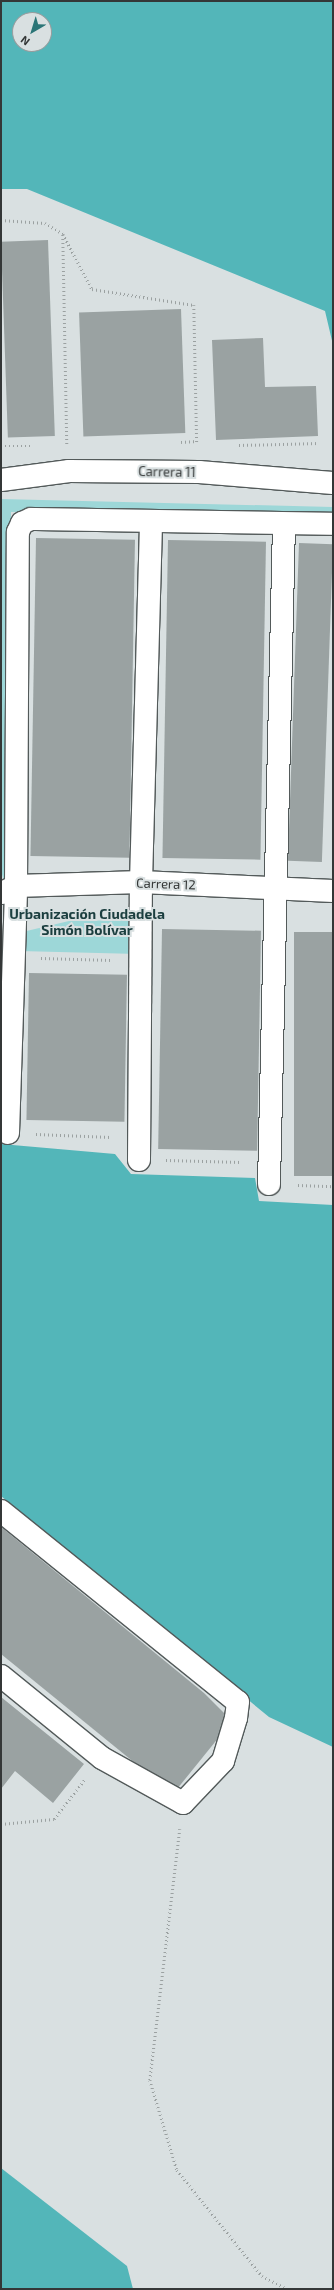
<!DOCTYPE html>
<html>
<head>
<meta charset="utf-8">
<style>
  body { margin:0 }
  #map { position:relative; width:334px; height:2290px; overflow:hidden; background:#d9e0e1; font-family:"Exo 2",sans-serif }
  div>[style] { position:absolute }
  .green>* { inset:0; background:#9dd7d8 }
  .forest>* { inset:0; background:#53b6b9 }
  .building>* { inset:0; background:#9aa2a2; transform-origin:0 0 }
  .path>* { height:2.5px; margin-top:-1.25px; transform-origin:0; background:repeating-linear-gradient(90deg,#9ba1a1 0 1px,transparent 0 4px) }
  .roads { filter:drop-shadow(1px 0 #535a5a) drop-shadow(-1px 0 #535a5a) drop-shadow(0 1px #535a5a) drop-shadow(0 -1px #535a5a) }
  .street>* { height:22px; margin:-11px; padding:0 11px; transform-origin:11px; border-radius:11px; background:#fff }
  span { translate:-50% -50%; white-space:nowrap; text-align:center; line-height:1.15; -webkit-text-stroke:4px #d9e0e1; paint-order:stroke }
  .street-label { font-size:13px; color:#343737 }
  .neighbourhood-label { font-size:14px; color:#1b3e3f; font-weight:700 }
  .frame { position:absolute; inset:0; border:2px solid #343737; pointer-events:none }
  .north { position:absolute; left:12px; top:12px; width:40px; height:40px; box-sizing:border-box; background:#d9e0e1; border:1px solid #979c9d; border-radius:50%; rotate:218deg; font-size:11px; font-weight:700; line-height:16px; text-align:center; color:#343737 }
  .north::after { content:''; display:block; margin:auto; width:14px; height:18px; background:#2b7577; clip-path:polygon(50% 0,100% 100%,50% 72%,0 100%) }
</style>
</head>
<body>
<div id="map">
  <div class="green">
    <i style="clip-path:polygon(1px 499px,333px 507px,333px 518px,11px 512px,12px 879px,4px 881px,1px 871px)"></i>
    <i style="clip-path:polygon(139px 920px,138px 954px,19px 951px,18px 933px,69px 921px)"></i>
  </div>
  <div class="forest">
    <i style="clip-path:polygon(evenodd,1px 1px,333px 1px,333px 345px,325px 311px,27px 189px,1px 189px,1px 1px,20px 20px,44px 20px,44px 44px,20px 44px,20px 20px)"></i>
    <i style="clip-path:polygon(1px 1144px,115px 1154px,131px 1174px,255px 1178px,259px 1201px,333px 1205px,333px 1747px,269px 1717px,1px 1496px)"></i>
    <i style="clip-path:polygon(1px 2168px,127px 2266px,133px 2289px,1px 2289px)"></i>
  </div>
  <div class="building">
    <i style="left:48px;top:240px;width:196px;height:47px;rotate:88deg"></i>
    <i style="left:181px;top:309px;width:124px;height:102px;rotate:88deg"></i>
    <i style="clip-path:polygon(263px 338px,265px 387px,316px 386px,318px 436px,216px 440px,212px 340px)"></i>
    <i style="left:36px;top:538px;width:99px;height:318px;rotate:1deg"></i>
    <i style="left:168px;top:540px;width:98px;height:318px;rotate:1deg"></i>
    <i style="left:299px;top:543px;width:34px;height:318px;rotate:2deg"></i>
    <i style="left:162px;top:929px;width:99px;height:220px;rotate:1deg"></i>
    <i style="left:294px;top:932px;width:39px;height:244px"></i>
    <i style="left:29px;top:973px;width:98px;height:147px;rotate:1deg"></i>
    <i style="clip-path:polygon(1px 1527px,204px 1693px,232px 1721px,173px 1794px,1px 1654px)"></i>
    <i style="clip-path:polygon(1px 1697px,84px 1764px,53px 1803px,15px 1771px,1px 1789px)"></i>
  </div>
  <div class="path">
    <i style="left:1px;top:220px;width:44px;rotate:3.9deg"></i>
    <i style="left:45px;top:223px;width:21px;rotate:31deg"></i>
    <i style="left:63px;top:234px;width:62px;rotate:62.2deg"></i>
    <i style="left:92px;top:289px;width:103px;rotate:8.9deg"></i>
    <i style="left:194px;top:305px;width:139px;rotate:88.8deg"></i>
    <i style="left:63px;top:235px;width:209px;rotate:88.9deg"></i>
    <i style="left:181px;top:442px;width:16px;rotate:-4deg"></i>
    <i style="left:239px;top:445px;width:80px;rotate:-1.4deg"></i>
    <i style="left:1px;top:446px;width:31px"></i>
    <i style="left:41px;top:958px;width:71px;rotate:1.6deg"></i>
    <i style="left:36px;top:1134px;width:75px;rotate:2.3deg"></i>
    <i style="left:166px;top:1160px;width:75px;rotate:1.5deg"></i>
    <i style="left:298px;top:1185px;width:35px;rotate:2deg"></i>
    <i style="left:1px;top:1824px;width:53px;rotate:-5.4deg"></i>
    <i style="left:54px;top:1819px;width:51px;rotate:-52.2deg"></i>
    <i style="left:180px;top:1829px;width:253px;rotate:96.8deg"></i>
    <i style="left:150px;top:2080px;width:94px;rotate:73.3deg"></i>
    <i style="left:177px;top:2170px;width:136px;rotate:51.3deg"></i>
    <i style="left:262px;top:2276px;width:29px;rotate:27deg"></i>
  </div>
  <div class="roads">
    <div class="street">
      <i style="left:1px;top:480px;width:69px;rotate:-7.5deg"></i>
      <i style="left:69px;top:471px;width:130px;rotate:0.4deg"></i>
      <i style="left:199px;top:472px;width:134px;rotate:4.7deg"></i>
      <i style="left:2px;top:893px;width:16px;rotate:-27deg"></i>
      <i style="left:16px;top:886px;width:125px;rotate:-1.8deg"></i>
      <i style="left:141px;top:882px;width:192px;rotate:2.7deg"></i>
      <i style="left:8px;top:1133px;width:247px;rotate:-88.1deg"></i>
      <i style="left:16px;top:886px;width:354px;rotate:-89.7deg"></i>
      <i style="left:18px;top:532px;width:10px;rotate:-66deg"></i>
      <i style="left:22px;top:523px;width:10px;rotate:-24deg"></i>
      <i style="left:31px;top:519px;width:302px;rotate:0.9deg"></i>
      <i style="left:139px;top:1160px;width:278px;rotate:-89.6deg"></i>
      <i style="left:141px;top:882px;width:361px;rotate:-88.4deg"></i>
      <i style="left:269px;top:1184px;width:660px;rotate:-88.7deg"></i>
      <i style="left:1px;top:1511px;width:304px;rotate:38.9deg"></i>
      <i style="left:238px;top:1702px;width:16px;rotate:97deg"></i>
      <i style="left:236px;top:1718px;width:45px;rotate:106.8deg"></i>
      <i style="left:223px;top:1761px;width:58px;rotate:133.6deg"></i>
      <i style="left:183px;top:1803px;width:93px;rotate:-150.9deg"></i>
      <i style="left:102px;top:1758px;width:130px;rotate:-140.9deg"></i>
    </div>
  </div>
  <div class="street-label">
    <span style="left:167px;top:472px;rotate:1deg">Carrera 11</span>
    <span style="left:166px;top:884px;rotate:2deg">Carrera 12</span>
  </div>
  <div class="neighbourhood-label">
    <span style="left:87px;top:922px">Urbanización Ciudadela<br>Simón Bolívar</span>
  </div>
  <div class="frame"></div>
  <div class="north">N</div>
</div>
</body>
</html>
